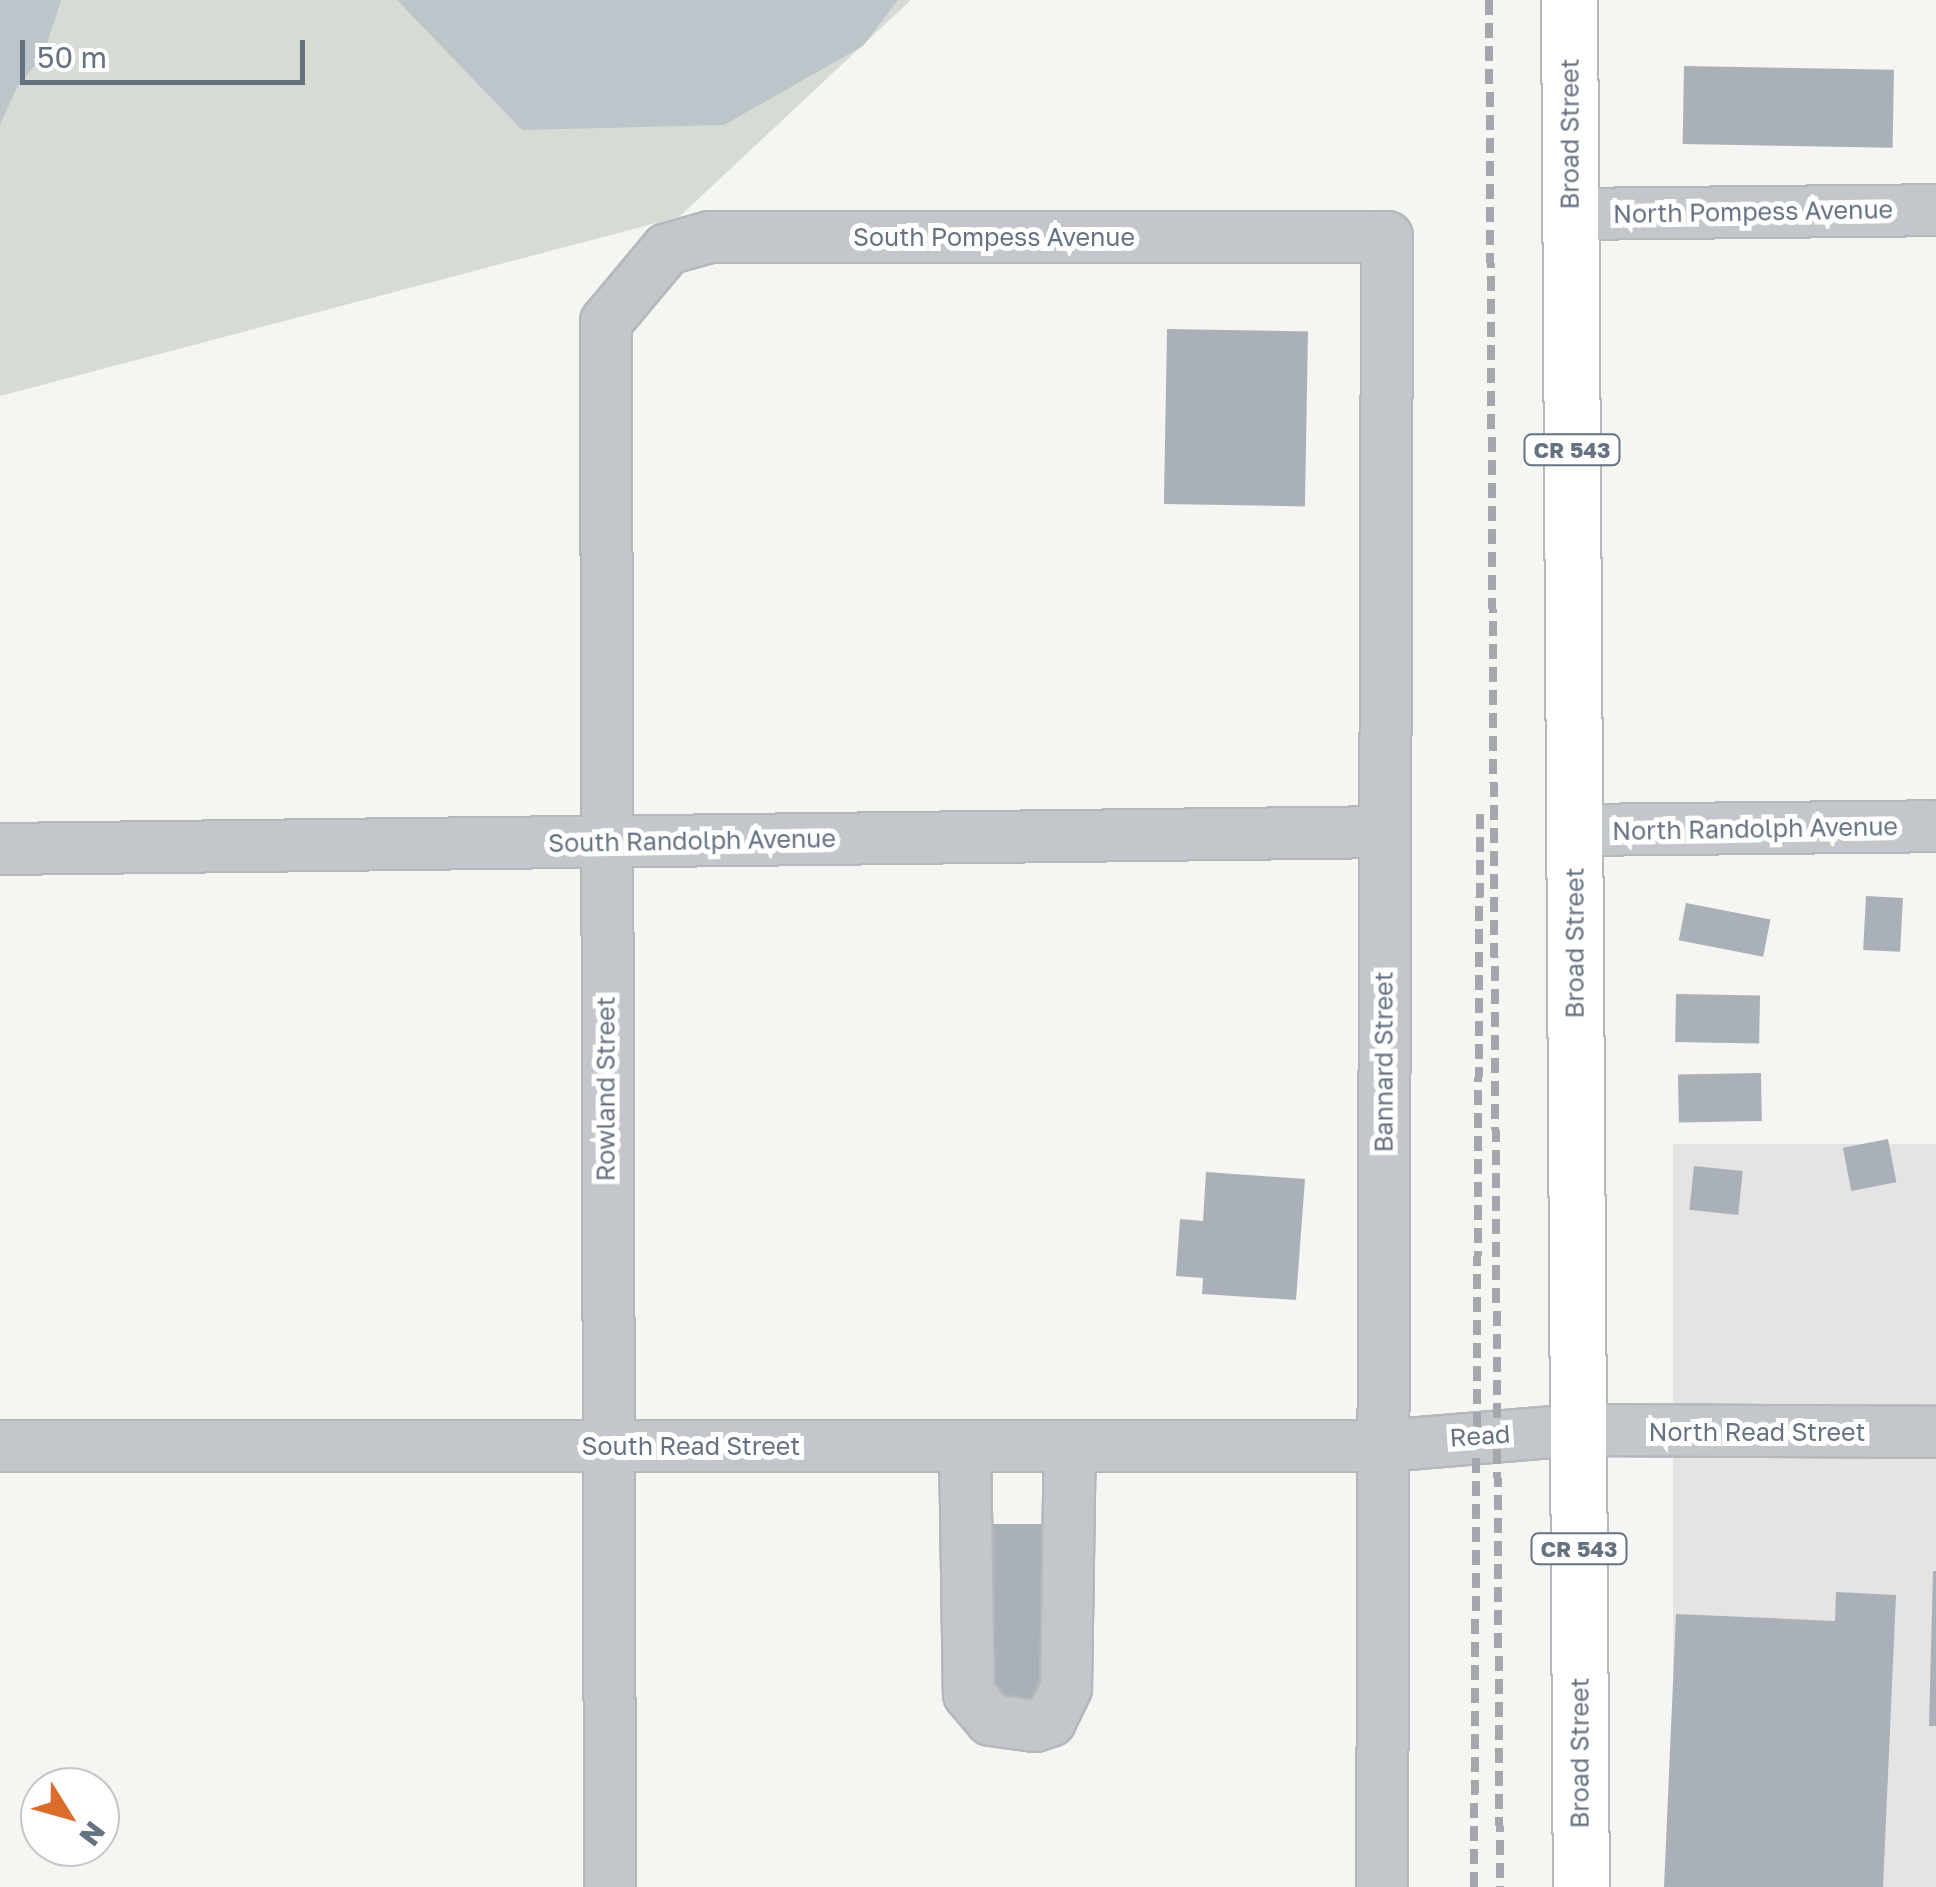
<!DOCTYPE html>
<html>
<head>
<meta charset="utf-8">
<style>
  body { margin:0 }
  #map { position:relative; width:1936px; height:1887px; overflow:hidden; background:#f5f5f2; font-family:"Golos Text",sans-serif }
  div>[style] { position:absolute }
  .built>* { inset:0; background:#e3e4e3; transform-origin:0 0 }
  .green>* { inset:0; background:#d6dcd3 }
  .water>* { inset:0; background:#bcc5ca }
  .stream>* { height:11px; margin:-5.5px; padding:0 5.5px; transform-origin:5.5px; border-radius:5.5px; background:#bcc5ca }
  .building>* { inset:0; background:#aab0b7; transform-origin:0 0 }
  .roads { filter:drop-shadow(2px 0 #b4b8bc) drop-shadow(-2px 0 #b4b8bc) drop-shadow(0 2px #b4b8bc) drop-shadow(0 -2px #b4b8bc) }
  .minor>* { height:50px; margin:-25px; padding:0 25px; transform-origin:25px; border-radius:25px; background:#c3c6ca }
  .major>* { height:55px; margin:-27.5px; padding:0 27.5px; transform-origin:27.5px; border-radius:27.5px; background:#fff }
  .rail>* { height:8px; margin-top:-4px; transform-origin:0; background:repeating-linear-gradient(90deg,#a4a8ae 0 15px,transparent 0 23px) }
  span { translate:-50% -50%; white-space:nowrap; text-align:center; line-height:1.15; -webkit-text-stroke:10px #fff; paint-order:stroke }
  .shield-label span { padding:2px 8px; background:#fff; border:2px solid; border-radius:8px; -webkit-text-stroke-width:0 }
  .shield-label { font-size:22px; color:#657282; font-weight:700 }
  .street-label { font-size:25px; color:#657282 }
  .north { position:absolute; left:20px; top:1767px; width:100px; height:100px; box-sizing:border-box; background:#fff; border:2px solid #c1c7cd; border-radius:50%; rotate:127deg; font-size:28px; font-weight:700; line-height:40px; text-align:center; color:#657282 }
  .north::after { content:''; display:block; margin:auto; width:35px; height:45px; background:#dc6c2b; clip-path:polygon(50% 0,100% 100%,50% 72%,0 100%) }
  .scale { position:absolute; left:20px; top:40px; width:285px; height:45px; box-sizing:border-box; border:5px solid #657282; border-top:0; padding-left:12px; font-size:30px; line-height:35px; white-space:nowrap; color:#657282; -webkit-text-stroke:8px #fff; paint-order:stroke }
</style>
</head>
<body>
<div id="map">
  <div class="built">
    <i style="left:1673px;top:1144px;width:263px;height:743px"></i>
  </div>
  <div class="green">
    <i style="clip-path:polygon(0 0,911px 0,679px 217px,0 396px)"></i>
  </div>
  <div class="water">
    <i style="clip-path:polygon(0 0,56px 0,0 125px)"></i>
    <i style="clip-path:polygon(397px 0,898px 0,863px 46px,724px 125px,522px 130px)"></i>
  </div>
  <div class="stream">
    <i style="left:0;top:99px;width:61px;rotate:-51.6deg"></i>
    <i style="left:38px;top:51px;width:54px;rotate:-71.6deg"></i>
  </div>
  <div class="building">
    <i style="left:1684px;top:66px;width:210px;height:78px;rotate:1deg"></i>
    <i style="left:1167px;top:329px;width:141px;height:175px;rotate:1deg"></i>
    <i style="left:1866px;top:896px;width:37px;height:54px;rotate:3deg"></i>
    <i style="left:1686px;top:903px;width:86px;height:38px;rotate:11deg"></i>
    <i style="left:1676px;top:994px;width:84px;height:48px;rotate:1deg"></i>
    <i style="left:1761px;top:1073px;width:48px;height:83px;rotate:89deg"></i>
    <i style="left:1888px;top:1139px;width:44px;height:46px;rotate:79deg"></i>
    <i style="left:1694px;top:1166px;width:49px;height:44px;rotate:6deg"></i>
    <i style="clip-path:polygon(1206px 1172px,1305px 1179px,1296px 1300px,1202px 1294px,1203px 1278px,1176px 1276px,1180px 1219px,1203px 1221px)"></i>
    <i style="left:990px;top:1524px;width:53px;height:175px"></i>
    <i style="clip-path:polygon(1933px 1571px,1936px 1571px,1936px 1726px,1929px 1726px)"></i>
    <i style="clip-path:polygon(1836px 1592px,1896px 1595px,1883px 1887px,1664px 1887px,1676px 1614px,1835px 1621px)"></i>
  </div>
  <div class="roads">
    <div class="minor">
      <i style="left:1570px;top:214px;width:366px;rotate:-0.6deg"></i>
      <i style="left:1575px;top:830px;width:361px;rotate:-0.6deg"></i>
      <i style="left:0;top:849px;width:1384px;rotate:-0.7deg"></i>
      <i style="left:0;top:1446px;width:1383px"></i>
      <i style="left:1383px;top:1446px;width:196px;rotate:-4.7deg"></i>
      <i style="left:1578px;top:1430px;width:358px;rotate:0.3deg"></i>
      <i style="left:965px;top:1446px;width:248px;rotate:89.1deg"></i>
      <i style="left:969px;top:1694px;width:34px;rotate:50deg"></i>
      <i style="left:991px;top:1720px;width:44px;rotate:7.8deg"></i>
      <i style="left:1035px;top:1726px;width:16px;rotate:-18deg"></i>
      <i style="left:1050px;top:1721px;width:37px;rotate:-64deg"></i>
      <i style="left:1066px;top:1688px;width:242px;rotate:-89.1deg"></i>
      <i style="left:610px;top:1887px;width:1565px;rotate:-90.15deg"></i>
      <i style="left:606px;top:322px;width:95px;rotate:-50.1deg"></i>
      <i style="left:667px;top:249px;width:45px;rotate:-15.6deg"></i>
      <i style="left:710px;top:237px;width:677px"></i>
      <i style="left:1387px;top:237px;width:1650px;rotate:90.17deg"></i>
    </div>
    <div class="major">
      <i style="left:1569px;top:0;width:1887px;rotate:89.64deg"></i>
    </div>
  </div>
  <div class="rail">
    <i style="left:1489px;top:0;width:1887px;rotate:89.67deg"></i>
    <i style="left:1474px;top:1887px;width:1076px;rotate:-89.68deg"></i>
  </div>
  <div class="shield-label">
    <span style="left:1572px;top:450px">CR 543</span>
    <span style="left:1579px;top:1549px">CR 543</span>
  </div>
  <div class="street-label">
    <span style="left:1570px;top:134px;rotate:-90deg">Broad Street</span>
    <span style="left:1753px;top:212px;rotate:-1deg">North Pompess Avenue</span>
    <span style="left:994px;top:237px">South Pompess Avenue</span>
    <span style="left:1755px;top:829px;rotate:-1deg">North Randolph Avenue</span>
    <span style="left:692px;top:841px;rotate:-1deg">South Randolph Avenue</span>
    <span style="left:1575px;top:943px;rotate:-90deg">Broad Street</span>
    <span style="left:1384px;top:1062px;rotate:-90deg">Bannard Street</span>
    <span style="left:606px;top:1089px;rotate:-90deg">Rowland Street</span>
    <span style="left:1757px;top:1432px">North Read Street</span>
    <span style="left:1480px;top:1436px;rotate:-4deg">Read</span>
    <span style="left:691px;top:1446px">South Read Street</span>
    <span style="left:1580px;top:1753px;rotate:-90deg">Broad Street</span>
  </div>
  <div class="north">N</div>
  <div class="scale">50 m</div>
</div>
</body>
</html>
